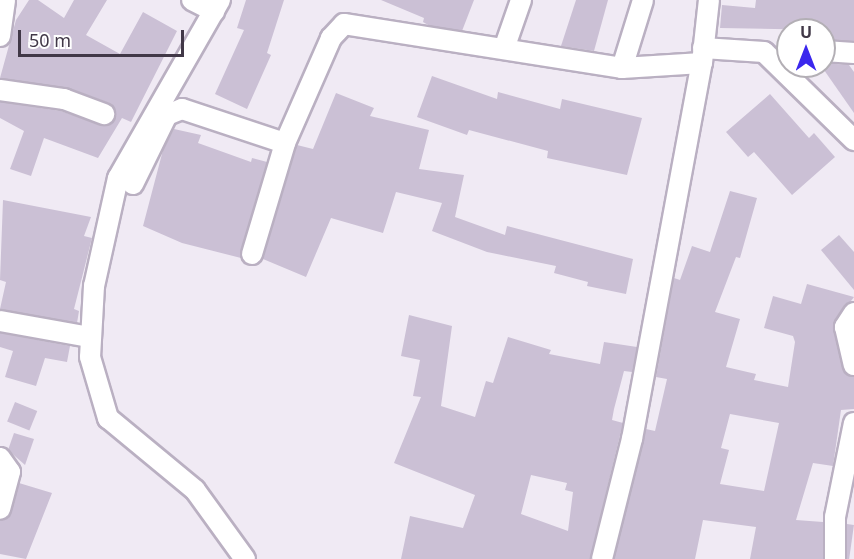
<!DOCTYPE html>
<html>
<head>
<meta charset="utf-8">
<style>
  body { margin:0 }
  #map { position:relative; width:854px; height:559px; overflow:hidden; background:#f0eaf4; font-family:"Noto Sans",sans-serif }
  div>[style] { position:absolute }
  .building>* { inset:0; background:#cbc0d5; transform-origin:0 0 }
  .roads { filter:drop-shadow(2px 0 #bab0c2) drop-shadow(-2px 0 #bab0c2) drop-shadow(0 2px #bab0c2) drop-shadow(0 -2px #bab0c2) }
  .street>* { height:20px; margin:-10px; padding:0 10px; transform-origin:10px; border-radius:10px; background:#fff }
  span { translate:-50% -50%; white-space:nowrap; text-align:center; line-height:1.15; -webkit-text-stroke:5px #fff; paint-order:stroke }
  .north { position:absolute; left:776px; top:18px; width:60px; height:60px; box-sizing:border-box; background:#fff; border:2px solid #b3afb5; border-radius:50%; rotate:0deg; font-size:16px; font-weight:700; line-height:24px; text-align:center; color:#413847 }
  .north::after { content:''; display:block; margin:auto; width:21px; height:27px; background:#3b27ed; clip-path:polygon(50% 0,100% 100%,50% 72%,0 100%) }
  .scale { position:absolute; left:18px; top:30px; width:166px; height:27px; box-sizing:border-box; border:3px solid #413847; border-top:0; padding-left:8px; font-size:18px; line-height:21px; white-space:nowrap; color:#413847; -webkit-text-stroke:4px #fff; paint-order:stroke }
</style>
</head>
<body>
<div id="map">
  <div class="building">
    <i style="clip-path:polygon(29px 0,38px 0,64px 18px,74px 0,107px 0,86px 35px,120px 54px,143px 12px,177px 31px,131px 122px,122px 118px,98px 158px,44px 138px,31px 176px,10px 169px,24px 131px,0 118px,0 102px,61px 111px,105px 126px,116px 113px,109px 103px,68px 88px,0 78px,16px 20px)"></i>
    <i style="clip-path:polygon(246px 0,284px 0,267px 53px,271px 55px,247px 109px,215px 94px,244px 30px,237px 28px)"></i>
    <i style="clip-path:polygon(381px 0,474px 0,462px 31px,430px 26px,423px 22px,424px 18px)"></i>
    <i style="clip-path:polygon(576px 0,608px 0,594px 51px,561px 46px)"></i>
    <i style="clip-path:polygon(756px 0,854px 0,854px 41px,824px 39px,824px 30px,720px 28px,722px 5px,755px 8px)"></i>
    <i style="clip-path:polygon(824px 63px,849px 65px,854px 72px,854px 113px,824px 70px)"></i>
    <i style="clip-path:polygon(432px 76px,497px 99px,498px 92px,560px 109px,562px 99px,642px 118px,627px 175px,547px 158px,548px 151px,469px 130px,467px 135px,417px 117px)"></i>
    <i style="clip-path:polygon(336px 93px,374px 108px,370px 116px,429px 130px,419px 169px,464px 175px,455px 217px,505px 235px,507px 226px,633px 259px,626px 294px,587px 286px,588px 282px,554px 273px,556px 266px,487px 252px,432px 231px,442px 203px,396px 192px,383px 233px,331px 218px,306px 277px,263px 259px,297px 145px,313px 149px)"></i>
    <i style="clip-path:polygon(770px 94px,809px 138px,814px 133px,835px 157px,792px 195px,754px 152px,748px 157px,726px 132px)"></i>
    <i style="clip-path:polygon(174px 129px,201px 135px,198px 143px,251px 162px,252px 158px,267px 162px,241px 258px,182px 243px,143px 226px,163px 150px)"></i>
    <i style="clip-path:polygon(evenodd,730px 191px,757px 198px,740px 258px,736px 257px,715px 312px,740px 319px,726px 367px,756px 374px,754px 380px,788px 387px,795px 342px,793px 336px,764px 328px,773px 296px,801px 304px,807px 284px,854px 297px,833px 325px,843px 368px,854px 377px,854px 409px,841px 410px,833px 466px,813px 463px,796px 520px,823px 522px,823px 559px,750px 559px,756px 527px,703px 520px,695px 559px,614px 559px,646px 429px,655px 431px,667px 379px,656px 377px,674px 278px,680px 280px,692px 246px,710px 252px,730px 191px,730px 414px,779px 423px,764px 491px,720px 484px,729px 450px,721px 448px,730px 414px)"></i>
    <i style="clip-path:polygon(3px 200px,91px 217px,84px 236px,92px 238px,74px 309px,79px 311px,77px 323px,0 309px,6px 282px,0 280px)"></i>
    <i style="clip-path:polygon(839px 235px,854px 252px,854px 290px,821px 250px)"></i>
    <i style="clip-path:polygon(evenodd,409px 315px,452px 326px,441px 406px,475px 417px,486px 381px,493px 383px,508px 337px,551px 350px,549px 354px,600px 364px,604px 342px,637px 347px,632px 372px,624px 371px,614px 409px,612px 420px,623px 423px,590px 559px,401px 559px,410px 516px,463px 528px,475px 495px,394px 463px,421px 397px,413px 396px,420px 360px,401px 356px,409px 315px,531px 475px,567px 483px,565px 490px,573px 492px,568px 531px,521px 514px,531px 475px)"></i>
    <i style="clip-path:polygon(0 333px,70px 346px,67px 362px,45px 358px,36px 386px,5px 377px,13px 351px,0 347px)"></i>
    <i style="left:15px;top:402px;width:24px;height:21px;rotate:22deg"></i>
    <i style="clip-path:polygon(14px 433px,34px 439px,25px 465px,8px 450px)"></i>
    <i style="clip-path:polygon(19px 483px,52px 493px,26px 559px,0 554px,0 521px,11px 513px)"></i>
    <i style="left:847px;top:524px;width:7px;height:35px;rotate:8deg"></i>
  </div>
  <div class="roads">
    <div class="street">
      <i style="left:192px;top:0;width:25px;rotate:27deg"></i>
      <i style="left:220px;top:0;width:205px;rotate:119.8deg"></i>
      <i style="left:118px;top:178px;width:111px;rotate:102.5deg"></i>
      <i style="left:94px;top:286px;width:71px;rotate:93.2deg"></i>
      <i style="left:90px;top:357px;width:64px;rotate:73.6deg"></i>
      <i style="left:108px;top:418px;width:113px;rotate:39.6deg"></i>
      <i style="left:195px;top:490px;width:85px;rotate:54.1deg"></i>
      <i style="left:0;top:36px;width:36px;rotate:-82deg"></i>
      <i style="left:505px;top:46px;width:49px;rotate:-70.8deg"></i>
      <i style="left:703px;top:48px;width:61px;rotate:3.8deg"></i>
      <i style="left:764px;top:52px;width:126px;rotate:44.4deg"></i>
      <i style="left:824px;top:51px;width:30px;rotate:4deg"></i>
      <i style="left:622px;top:68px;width:71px;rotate:-72.8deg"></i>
      <i style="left:0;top:90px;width:65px;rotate:8deg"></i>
      <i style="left:64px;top:99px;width:43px;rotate:20.6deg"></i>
      <i style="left:133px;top:184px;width:77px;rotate:-63.8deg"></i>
      <i style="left:167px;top:115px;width:16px;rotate:-22deg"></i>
      <i style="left:182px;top:109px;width:108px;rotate:18.3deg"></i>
      <i style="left:252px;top:254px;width:116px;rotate:-73.4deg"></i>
      <i style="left:285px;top:143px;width:115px;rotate:-66.3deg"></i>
      <i style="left:331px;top:38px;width:19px;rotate:-47deg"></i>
      <i style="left:344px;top:24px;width:281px;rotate:9deg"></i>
      <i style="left:622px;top:68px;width:80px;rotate:-3.6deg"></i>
      <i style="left:854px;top:313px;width:17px;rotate:123deg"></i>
      <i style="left:845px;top:327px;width:39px;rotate:77deg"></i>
      <i style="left:0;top:321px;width:90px;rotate:10.2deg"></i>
      <i style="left:0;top:458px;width:17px;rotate:54deg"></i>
      <i style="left:10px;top:472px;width:38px;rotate:105deg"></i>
      <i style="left:602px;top:559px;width:124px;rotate:-76deg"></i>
      <i style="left:632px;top:439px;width:382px;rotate:-79.5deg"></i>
      <i style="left:702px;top:63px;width:63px;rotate:-83.7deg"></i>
      <i style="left:835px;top:559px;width:42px;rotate:-90deg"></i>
      <i style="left:835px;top:517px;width:96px;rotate:-78.6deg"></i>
    </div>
  </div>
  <div class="north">U</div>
  <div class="scale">50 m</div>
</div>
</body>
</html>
